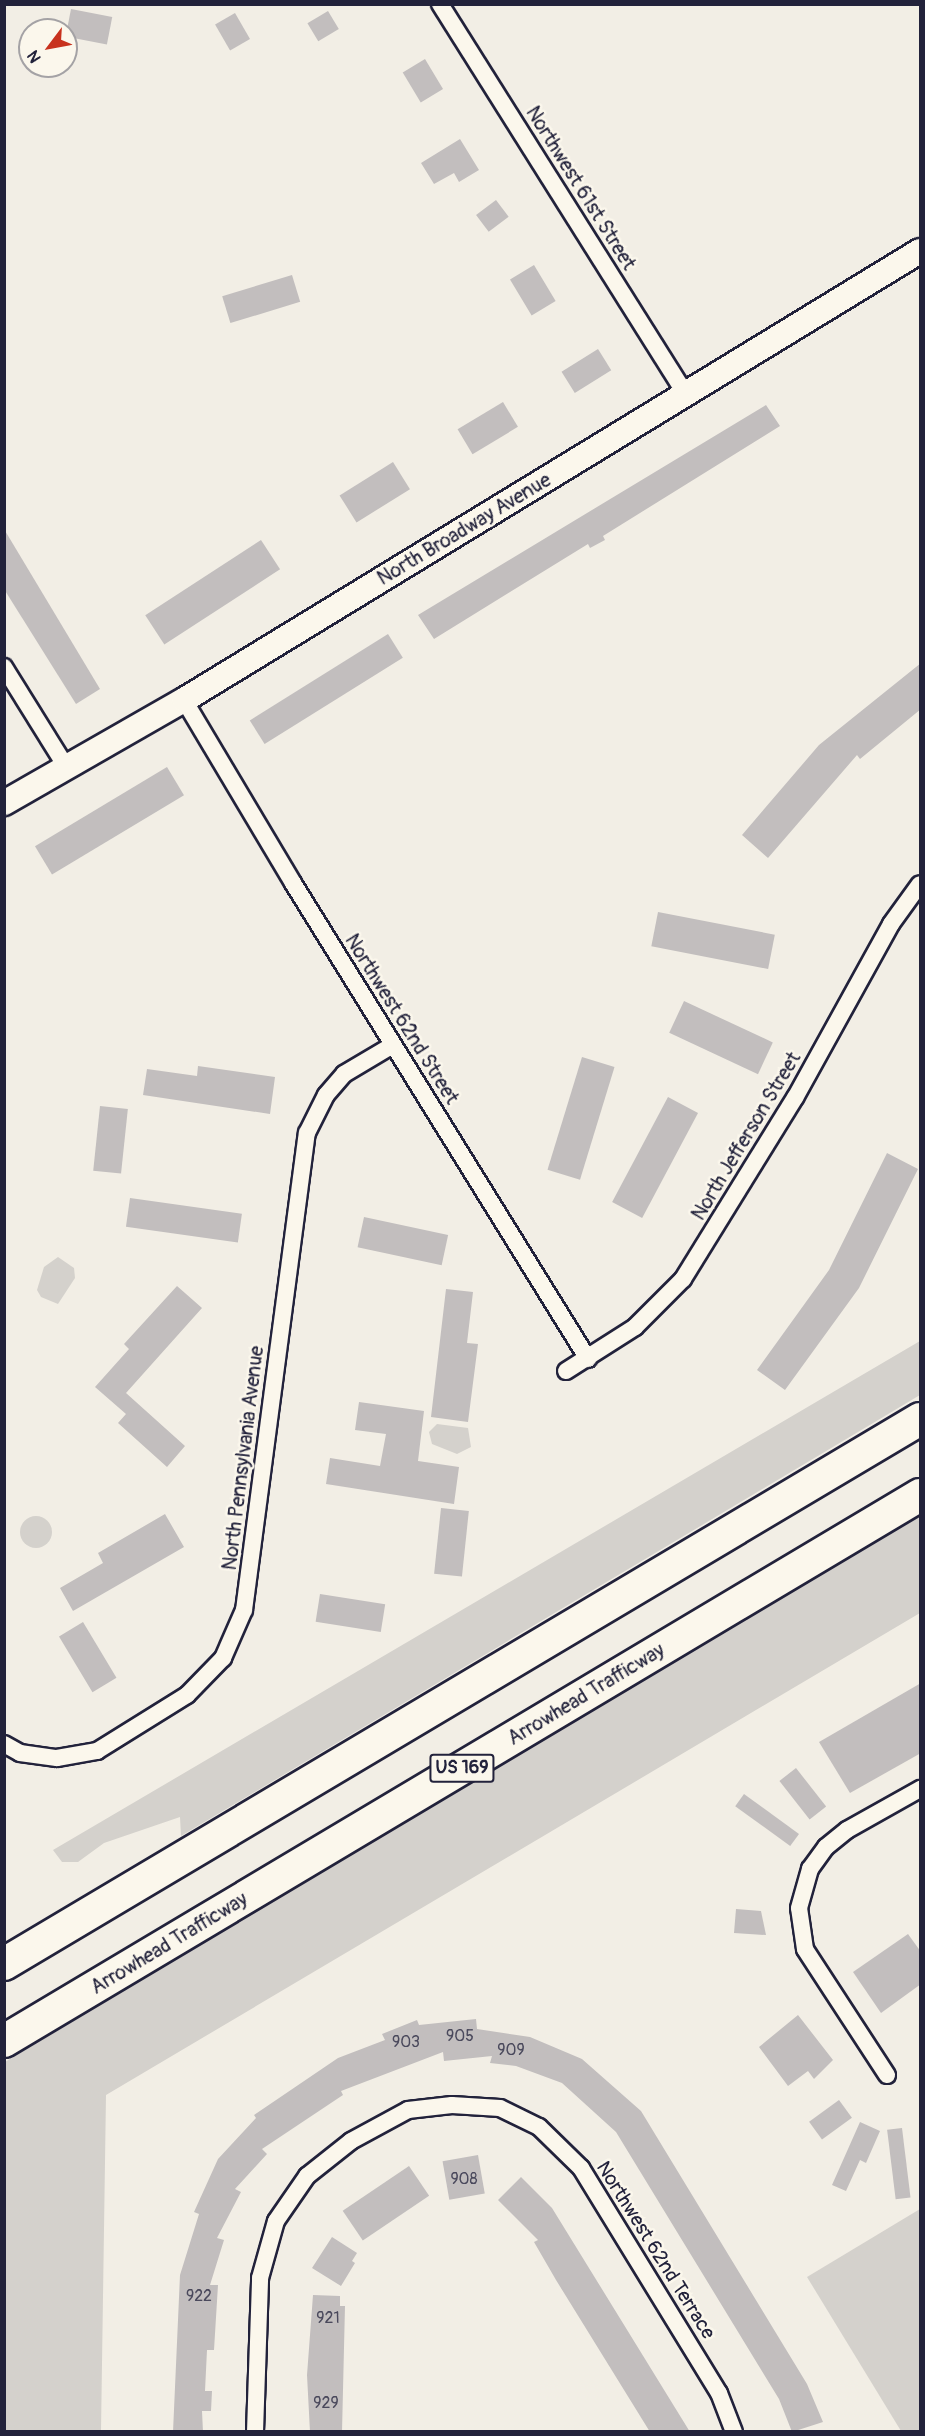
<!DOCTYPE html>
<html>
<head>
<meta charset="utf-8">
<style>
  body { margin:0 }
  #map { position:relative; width:925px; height:2436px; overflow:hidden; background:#f2eee5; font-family:Pangolin,sans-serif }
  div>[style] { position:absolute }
  .green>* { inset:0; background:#d4d1cc }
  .round { border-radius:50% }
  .building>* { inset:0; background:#c2bebe; transform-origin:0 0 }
  .roads { filter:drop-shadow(2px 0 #22223b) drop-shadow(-2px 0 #22223b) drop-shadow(0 2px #22223b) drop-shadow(0 -2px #22223b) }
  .street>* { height:16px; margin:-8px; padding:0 8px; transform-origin:8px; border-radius:8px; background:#fbf7ec }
  .secondary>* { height:24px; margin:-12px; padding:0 12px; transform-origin:12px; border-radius:12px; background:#fbf7ec }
  .highway>* { height:32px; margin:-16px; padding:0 16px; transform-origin:16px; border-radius:16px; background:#fbf7ec }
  span { translate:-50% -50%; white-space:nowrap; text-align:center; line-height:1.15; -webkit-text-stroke:5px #fbf7ec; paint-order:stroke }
  .number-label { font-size:16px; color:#4a495c }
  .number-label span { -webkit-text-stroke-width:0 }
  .shield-label span { padding:2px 4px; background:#fbf7ec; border:2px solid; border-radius:4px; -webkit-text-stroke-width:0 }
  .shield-label { font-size:18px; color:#22223b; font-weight:700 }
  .street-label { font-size:20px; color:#22223b }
  .frame { position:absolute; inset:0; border:6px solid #22223b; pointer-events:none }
  .north { position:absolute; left:18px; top:18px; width:60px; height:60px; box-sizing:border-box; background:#fbf7ec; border:2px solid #a4a2a5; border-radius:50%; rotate:238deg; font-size:16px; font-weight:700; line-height:24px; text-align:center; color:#22223b }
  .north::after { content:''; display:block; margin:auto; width:21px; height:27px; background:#c8321e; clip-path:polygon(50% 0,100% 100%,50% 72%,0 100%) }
</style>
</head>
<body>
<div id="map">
  <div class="green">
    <i style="clip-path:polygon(58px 1257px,74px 1268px,75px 1278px,58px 1304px,41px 1297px,37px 1290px,44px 1267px)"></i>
    <i style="clip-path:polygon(920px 1341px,920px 1395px,181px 1836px,180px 1817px,104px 1843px,78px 1862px,62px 1862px,53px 1850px)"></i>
    <i style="clip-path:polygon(437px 1424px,468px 1428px,471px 1447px,457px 1454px,432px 1444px,429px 1432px)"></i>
    <i style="clip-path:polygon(920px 1512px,920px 1613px,106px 2095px,101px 2431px,5px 2432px,5px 2062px)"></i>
    <i class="round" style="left:20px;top:1516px;width:32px;height:32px"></i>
    <i style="clip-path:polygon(920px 2209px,920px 2431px,901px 2431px,807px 2277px)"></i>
  </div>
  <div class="building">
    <i style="left:71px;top:9px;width:42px;height:28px;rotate:11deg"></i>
    <i style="left:328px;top:11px;width:21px;height:24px;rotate:59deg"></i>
    <i style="left:235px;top:13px;width:30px;height:23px;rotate:60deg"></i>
    <i style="left:425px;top:59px;width:35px;height:26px;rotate:59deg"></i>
    <i style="clip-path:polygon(460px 139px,479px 170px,459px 182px,454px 173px,434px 184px,421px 163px)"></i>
    <i style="left:496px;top:200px;width:21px;height:25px;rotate:53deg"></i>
    <i style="left:534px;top:265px;width:42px;height:28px;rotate:59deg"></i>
    <i style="left:292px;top:275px;width:28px;height:73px;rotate:73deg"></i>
    <i style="left:598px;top:349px;width:25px;height:43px;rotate:58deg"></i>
    <i style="left:503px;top:402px;width:29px;height:53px;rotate:59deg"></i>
    <i style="clip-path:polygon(766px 405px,780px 426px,603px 536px,605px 540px,590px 548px,588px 544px,434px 639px,418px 615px)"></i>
    <i style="left:393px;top:462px;width:32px;height:63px;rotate:58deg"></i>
    <i style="clip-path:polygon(4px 529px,100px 689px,76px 704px,4px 589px)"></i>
    <i style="left:261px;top:540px;width:35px;height:138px;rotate:57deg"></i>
    <i style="left:388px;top:634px;width:28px;height:163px;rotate:58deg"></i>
    <i style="clip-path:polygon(921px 663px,921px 709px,860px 759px,857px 755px,768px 858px,742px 835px,819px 745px)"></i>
    <i style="left:167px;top:767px;width:33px;height:154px;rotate:59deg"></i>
    <i style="left:658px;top:912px;width:119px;height:35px;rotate:11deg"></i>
    <i style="left:684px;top:1001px;width:98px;height:35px;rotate:25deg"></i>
    <i style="left:582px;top:1057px;width:34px;height:118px;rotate:17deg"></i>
    <i style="clip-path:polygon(198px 1066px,275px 1077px,270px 1114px,143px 1095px,147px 1069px,197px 1076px)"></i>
    <i style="left:668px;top:1097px;width:34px;height:119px;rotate:28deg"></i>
    <i style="left:100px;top:1106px;width:28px;height:65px;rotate:6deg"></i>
    <i style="clip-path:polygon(887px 1153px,918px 1169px,859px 1288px,785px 1390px,757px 1370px,829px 1270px)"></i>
    <i style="left:130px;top:1198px;width:113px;height:29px;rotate:8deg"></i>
    <i style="left:364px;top:1217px;width:86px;height:31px;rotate:12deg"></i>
    <i style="clip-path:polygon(177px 1286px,202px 1308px,126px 1393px,185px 1446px,167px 1467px,118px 1423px,126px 1414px,95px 1387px,129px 1349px,124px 1344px)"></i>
    <i style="clip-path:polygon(446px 1289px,473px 1292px,467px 1343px,478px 1344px,468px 1422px,431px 1417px)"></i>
    <i style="clip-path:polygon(359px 1402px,424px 1411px,418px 1461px,459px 1467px,454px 1504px,326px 1484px,330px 1458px,380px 1466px,386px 1434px,355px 1430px)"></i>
    <i style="left:441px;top:1508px;width:28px;height:66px;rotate:6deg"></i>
    <i style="clip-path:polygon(165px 1514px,184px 1547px,73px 1611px,60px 1588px,103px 1563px,98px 1553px)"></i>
    <i style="left:320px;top:1594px;width:66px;height:28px;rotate:9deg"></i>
    <i style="left:83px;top:1622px;width:65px;height:28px;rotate:59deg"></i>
    <i style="clip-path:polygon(921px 1683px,921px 1753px,850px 1793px,819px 1742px)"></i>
    <i style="left:796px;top:1768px;width:49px;height:21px;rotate:52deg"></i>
    <i style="left:744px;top:1794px;width:68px;height:15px;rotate:36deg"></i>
    <i style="clip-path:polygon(736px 1909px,761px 1911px,766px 1935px,734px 1933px)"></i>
    <i style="clip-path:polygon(908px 1934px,921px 1952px,921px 1984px,881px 2013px,853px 1972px)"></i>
    <i style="clip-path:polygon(798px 2015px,833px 2060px,814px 2079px,808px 2071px,788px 2086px,759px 2047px)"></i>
    <i style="clip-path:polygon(476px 2019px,477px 2029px,530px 2037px,582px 2059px,641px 2111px,807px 2384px,823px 2422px,792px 2432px,779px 2399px,616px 2132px,562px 2083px,516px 2066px,490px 2063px,492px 2056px,444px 2061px,443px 2052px,341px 2091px,343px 2095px,262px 2149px,267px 2154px,235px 2189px,241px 2192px,217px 2238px,224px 2240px,210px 2285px,218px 2285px,214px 2350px,207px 2350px,205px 2391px,212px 2391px,211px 2411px,202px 2411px,203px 2432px,173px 2432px,180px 2275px,199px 2214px,194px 2212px,218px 2159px,256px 2118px,254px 2115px,338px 2058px,385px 2040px,382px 2034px,417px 2020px,419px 2025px)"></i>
    <i style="left:839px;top:2100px;width:22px;height:37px;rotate:54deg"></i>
    <i style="clip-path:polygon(860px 2122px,880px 2131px,866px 2163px,860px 2160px,846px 2191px,832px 2185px)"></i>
    <i style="left:902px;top:2128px;width:70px;height:15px;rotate:83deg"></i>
    <i style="left:478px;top:2155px;width:39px;height:36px;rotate:80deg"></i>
    <i style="left:409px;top:2166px;width:36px;height:80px;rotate:56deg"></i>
    <i style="clip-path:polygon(521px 2177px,552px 2208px,690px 2432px,650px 2432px,556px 2280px,534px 2242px,538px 2240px,498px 2200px)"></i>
    <i style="clip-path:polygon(332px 2237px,357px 2253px,352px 2261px,355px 2263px,341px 2286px,312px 2268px)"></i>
    <i style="clip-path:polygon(313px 2295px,340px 2296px,340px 2306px,345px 2306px,342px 2432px,310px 2432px,307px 2375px)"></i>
  </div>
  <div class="roads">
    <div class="street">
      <i style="left:440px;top:4px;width:461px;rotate:57.8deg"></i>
      <i style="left:4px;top:667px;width:115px;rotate:58.1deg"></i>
      <i style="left:184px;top:700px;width:213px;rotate:59.2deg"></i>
      <i style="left:293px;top:883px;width:560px;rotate:58.21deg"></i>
      <i style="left:566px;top:1371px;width:82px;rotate:-32.5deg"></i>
      <i style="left:635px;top:1327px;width:68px;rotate:-45deg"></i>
      <i style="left:683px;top:1279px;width:213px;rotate:-58.3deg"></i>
      <i style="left:795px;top:1098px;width:199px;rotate:-61.1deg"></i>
      <i style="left:891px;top:924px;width:49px;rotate:-54.1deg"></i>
      <i style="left:4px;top:1744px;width:18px;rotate:29deg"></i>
      <i style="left:20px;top:1753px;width:37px;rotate:8deg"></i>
      <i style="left:57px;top:1758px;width:41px;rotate:-9.9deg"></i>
      <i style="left:97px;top:1751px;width:106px;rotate:-31.9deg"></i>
      <i style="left:187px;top:1695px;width:52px;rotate:-45.8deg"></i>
      <i style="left:223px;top:1658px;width:52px;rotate:-66.4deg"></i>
      <i style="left:244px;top:1610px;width:481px;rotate:-82.5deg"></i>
      <i style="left:307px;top:1133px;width:42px;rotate:-63.4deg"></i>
      <i style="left:326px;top:1095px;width:28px;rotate:-49deg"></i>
      <i style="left:344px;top:1074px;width:57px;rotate:-30.6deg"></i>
      <i style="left:887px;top:2075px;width:150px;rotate:-123.1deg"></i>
      <i style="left:805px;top:1949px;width:41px;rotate:-98.3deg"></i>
      <i style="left:799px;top:1908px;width:41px;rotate:-74.2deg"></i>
      <i style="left:810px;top:1869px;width:27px;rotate:-54deg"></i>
      <i style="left:826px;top:1847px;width:27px;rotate:-39deg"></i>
      <i style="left:847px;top:1830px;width:84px;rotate:-29.3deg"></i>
      <i style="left:255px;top:2432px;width:154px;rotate:-88.1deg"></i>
      <i style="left:260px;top:2278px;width:59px;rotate:-74.3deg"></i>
      <i style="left:276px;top:2221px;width:55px;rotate:-55.4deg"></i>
      <i style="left:307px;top:2176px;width:56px;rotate:-38.5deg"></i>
      <i style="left:351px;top:2141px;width:65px;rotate:-28.5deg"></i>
      <i style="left:408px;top:2110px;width:44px;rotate:-6.5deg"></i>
      <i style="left:452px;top:2105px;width:48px;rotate:3.6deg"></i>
      <i style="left:500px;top:2108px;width:43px;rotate:26deg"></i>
      <i style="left:539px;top:2127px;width:59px;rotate:44.3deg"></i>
      <i style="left:581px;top:2168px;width:264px;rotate:58.5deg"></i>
      <i style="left:719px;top:2393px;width:42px;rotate:69deg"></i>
    </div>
    <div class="secondary">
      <i style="left:4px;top:803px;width:207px;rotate:-29.8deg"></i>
      <i style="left:184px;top:700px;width:862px;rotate:-31.39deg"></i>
    </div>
    <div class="highway">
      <i style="left:4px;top:1964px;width:1066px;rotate:-30.75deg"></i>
      <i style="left:4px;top:2041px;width:1066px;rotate:-30.8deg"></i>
    </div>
  </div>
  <div class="number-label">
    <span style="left:460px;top:2036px">905</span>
    <span style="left:406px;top:2042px">903</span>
    <span style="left:511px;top:2050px">909</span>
    <span style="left:464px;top:2179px">908</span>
    <span style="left:199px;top:2296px">922</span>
    <span style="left:328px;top:2318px">921</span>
    <span style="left:326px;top:2403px">929</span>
  </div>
  <div class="shield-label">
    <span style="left:462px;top:1768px">US 169</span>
  </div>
  <div class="street-label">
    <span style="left:581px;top:188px;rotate:58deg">Northwest 61st Street</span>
    <span style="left:464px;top:529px;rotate:-31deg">North Broadway Avenue</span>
    <span style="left:402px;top:1019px;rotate:58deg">Northwest 62nd Street</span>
    <span style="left:746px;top:1136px;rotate:-59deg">North Jefferson Street</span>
    <span style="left:243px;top:1458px;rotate:-83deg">North Pennsylvania Avenue</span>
    <span style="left:586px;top:1694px;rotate:-31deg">Arrowhead Trafficway</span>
    <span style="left:169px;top:1943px;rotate:-31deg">Arrowhead Trafficway</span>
    <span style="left:656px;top:2250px;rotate:58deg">Northwest 62nd Terrace</span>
  </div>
  <div class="frame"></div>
  <div class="north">N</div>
</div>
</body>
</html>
